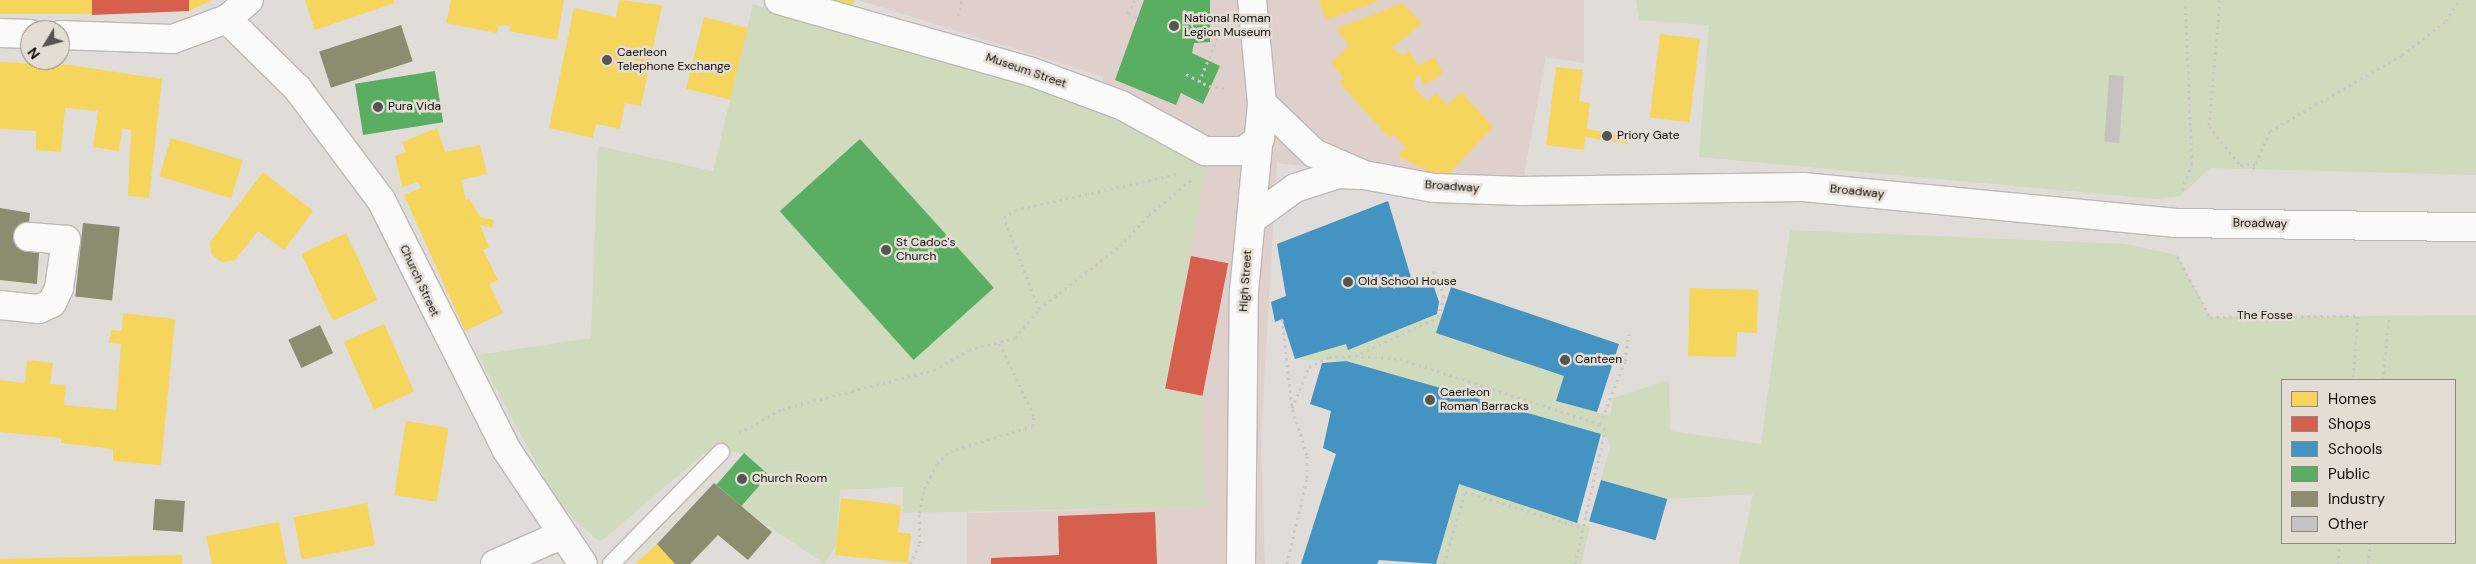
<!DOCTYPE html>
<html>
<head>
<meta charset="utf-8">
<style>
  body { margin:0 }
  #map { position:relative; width:2476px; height:564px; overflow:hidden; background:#e0dcd8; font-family:"DM Sans",sans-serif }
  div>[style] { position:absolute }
  .commercial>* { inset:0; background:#e0d0cc }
  .green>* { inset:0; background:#d0dabc }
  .homes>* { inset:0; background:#f6d55c; transform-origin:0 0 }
  .shops>* { inset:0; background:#d6604d; transform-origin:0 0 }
  .schools>* { inset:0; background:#4393c3; transform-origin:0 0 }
  .public>* { inset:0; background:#5aae61; transform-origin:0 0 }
  .industry>* { inset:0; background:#8c8c6e; transform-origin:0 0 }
  .building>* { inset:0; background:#c6c2c1; transform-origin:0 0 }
  .path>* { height:3px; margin-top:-1.5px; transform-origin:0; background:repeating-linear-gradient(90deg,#c9c8c6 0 2.5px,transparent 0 6.5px) }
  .roads { filter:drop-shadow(1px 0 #bcb9b6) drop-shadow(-1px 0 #bcb9b6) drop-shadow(0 1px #bcb9b6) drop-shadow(0 -1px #bcb9b6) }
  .service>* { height:16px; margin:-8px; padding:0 8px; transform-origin:8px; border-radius:8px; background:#fafaf9 }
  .minor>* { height:28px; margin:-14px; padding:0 14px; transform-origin:14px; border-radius:14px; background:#fafaf9 }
  .secondary>* { height:28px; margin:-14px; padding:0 14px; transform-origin:14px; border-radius:14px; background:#fafaf9 }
  .dots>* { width:14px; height:14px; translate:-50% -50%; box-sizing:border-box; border:2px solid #e3ddd4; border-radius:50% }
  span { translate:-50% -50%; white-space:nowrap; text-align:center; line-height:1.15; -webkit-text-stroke:5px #e3ddd4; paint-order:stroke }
  .poi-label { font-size:12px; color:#0d0b08 }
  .left { translate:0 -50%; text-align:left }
  .street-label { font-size:12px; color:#0d0b08 }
  .legend { position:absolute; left:2281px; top:379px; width:175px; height:165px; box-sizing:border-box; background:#e3ddd4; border:1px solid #8d8982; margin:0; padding:6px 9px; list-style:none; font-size:15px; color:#0d0b08 }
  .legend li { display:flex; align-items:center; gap:10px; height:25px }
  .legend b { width:25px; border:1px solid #8d8982 }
  .north { position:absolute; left:20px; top:20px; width:50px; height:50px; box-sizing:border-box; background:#e3ddd4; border:1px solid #8d8982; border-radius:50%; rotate:233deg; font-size:14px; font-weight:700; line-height:20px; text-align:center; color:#0d0b08 }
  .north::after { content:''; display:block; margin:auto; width:18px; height:22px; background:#575451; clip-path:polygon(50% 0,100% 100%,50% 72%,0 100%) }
</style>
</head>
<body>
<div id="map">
  <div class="commercial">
    <i style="clip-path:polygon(858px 0,1584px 0,1584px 63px,1546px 57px,1521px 191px,1277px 163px,1261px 438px,1265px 564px,967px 564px,967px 513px,1206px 507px,1164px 391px,1189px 257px,1109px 111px,1102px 76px)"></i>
  </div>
  <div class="green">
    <i style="clip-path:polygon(1636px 0,2476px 0,2476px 175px,2210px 168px,2180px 196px,2156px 199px,1699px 157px,1709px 25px,1639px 20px)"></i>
    <i style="clip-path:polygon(753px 4px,1006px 71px,1144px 125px,1206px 168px,1164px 390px,1201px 397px,1206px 507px,903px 513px,903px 487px,840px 490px,836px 545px,825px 564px,741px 508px,769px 474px,744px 453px,707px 451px,600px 542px,575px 520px,554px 496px,478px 355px,591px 338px,598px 146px,713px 171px)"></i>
    <i style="clip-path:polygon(evenodd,1790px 230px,2125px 244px,2177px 255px,2210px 317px,2476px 315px,2476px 564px,1739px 564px,1753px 494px,1667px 499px,1601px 480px,1610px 446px,1606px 436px,1346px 361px,1295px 359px,1346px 344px,1349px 350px,1415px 320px,1442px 314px,1436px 333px,1564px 376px,1556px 401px,1610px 416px,1613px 398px,1669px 380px,1670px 431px,1761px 444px,1790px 230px,2282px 380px,2455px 380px,2455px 543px,2282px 543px,2282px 380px)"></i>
    <i style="clip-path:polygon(1459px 484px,1590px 527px,1581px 564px,1436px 564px)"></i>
  </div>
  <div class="homes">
    <i style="left:0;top:0;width:92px;height:14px"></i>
    <i style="clip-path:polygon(189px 0,213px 0,189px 11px)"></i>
    <i style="clip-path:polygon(305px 0,393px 0,395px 3px,315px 30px)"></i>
    <i style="clip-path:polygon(451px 0,564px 0,557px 40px,509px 31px,510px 26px,499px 25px,497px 33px,446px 23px)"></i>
    <i style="clip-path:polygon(619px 0,662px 5px,641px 106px,625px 103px,620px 129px,596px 124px,593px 138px,549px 128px,574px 8px,616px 17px)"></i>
    <i style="clip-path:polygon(831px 0,854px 0,852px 7px)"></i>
    <i style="clip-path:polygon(1319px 0,1377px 0,1378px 1px,1326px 20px)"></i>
    <i style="clip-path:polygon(1402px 3px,1422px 23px,1392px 48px,1403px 56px,1409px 51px,1418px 65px,1435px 57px,1443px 74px,1424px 85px,1419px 74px,1412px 85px,1427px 101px,1436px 93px,1447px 105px,1461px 92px,1493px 127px,1444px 179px,1398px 156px,1405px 147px,1393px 134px,1389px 138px,1339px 82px,1344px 78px,1331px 63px,1349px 45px,1336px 29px)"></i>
    <i style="left:704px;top:17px;width:45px;height:74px;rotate:14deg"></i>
    <i style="left:1660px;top:34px;width:40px;height:84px;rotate:7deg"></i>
    <i style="clip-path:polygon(0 62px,70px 65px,162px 79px,149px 198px,128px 196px,131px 130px,122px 128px,119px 151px,93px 147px,98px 111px,65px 108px,61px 152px,36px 150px,36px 131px,0 129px)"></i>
    <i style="clip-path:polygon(1556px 67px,1583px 70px,1579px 101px,1590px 103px,1587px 129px,1628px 136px,1627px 144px,1585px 137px,1584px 150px,1546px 145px)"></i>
    <i style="clip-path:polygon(437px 128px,445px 152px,480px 145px,487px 174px,461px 180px,466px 200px,470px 199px,480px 217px,494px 220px,492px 228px,480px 225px,489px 247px,483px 250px,498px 280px,489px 284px,503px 313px,465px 331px,404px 195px,421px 188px,418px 182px,402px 187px,395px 156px,406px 152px,402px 142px)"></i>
    <i style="left:171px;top:138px;width:75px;height:40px;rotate:17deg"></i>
    <i style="clip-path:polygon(263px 172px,313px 211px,284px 250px,258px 231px,235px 260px,222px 262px,211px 254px,210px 242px)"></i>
    <i style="left:346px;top:233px;width:74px;height:49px;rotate:65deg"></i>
    <i style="clip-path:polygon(1690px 288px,1758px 290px,1757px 333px,1737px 332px,1736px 357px,1688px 356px)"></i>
    <i style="clip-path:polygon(123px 313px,175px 319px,161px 465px,113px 461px,113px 449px,61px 443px,61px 438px,0 432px,0 380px,25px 383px,27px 360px,53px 363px,50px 384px,66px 385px,64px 405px,116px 410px,121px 344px,109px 343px,111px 330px,122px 331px)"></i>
    <i style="left:384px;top:324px;width:74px;height:44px;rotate:66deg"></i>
    <i style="left:406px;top:421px;width:43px;height:75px;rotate:9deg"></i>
    <i style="clip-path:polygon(841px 498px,901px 505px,898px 532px,911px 534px,908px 563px,835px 555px)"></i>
    <i style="left:367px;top:503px;width:43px;height:75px;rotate:79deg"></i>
    <i style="clip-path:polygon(279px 522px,287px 564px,212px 564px,206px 536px)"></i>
    <i style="clip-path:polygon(657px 544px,675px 564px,635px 564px)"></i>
    <i style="clip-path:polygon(182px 555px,182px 564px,0 564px,0 559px)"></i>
  </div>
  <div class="shops">
    <i style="clip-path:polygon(92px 0,189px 0,189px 11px,92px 15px)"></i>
    <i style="left:1191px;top:256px;width:38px;height:135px;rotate:11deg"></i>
    <i style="clip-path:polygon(1155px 512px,1157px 564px,991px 564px,991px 558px,1059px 555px,1058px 516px)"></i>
  </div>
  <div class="schools">
    <i style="clip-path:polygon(1388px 201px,1413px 284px,1431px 278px,1439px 302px,1437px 314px,1348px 350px,1346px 344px,1295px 359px,1282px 319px,1275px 322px,1271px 302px,1286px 296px,1277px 244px)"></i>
    <i style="clip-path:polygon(1451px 287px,1619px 344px,1597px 412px,1556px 401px,1564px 376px,1436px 333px)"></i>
    <i style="clip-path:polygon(1346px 361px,1601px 434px,1577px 523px,1459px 484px,1436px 564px,1379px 560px,1377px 564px,1301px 564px,1336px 454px,1323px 448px,1331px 411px,1310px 404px,1322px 363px)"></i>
    <i style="left:1601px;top:480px;width:69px;height:43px;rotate:16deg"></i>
  </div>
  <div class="public">
    <i style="clip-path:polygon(1144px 0,1210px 0,1210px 42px,1194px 43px,1192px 53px,1220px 66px,1203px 104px,1181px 93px,1176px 105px,1115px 80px)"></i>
    <i style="left:435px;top:71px;width:52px;height:81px;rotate:81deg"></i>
    <i style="left:860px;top:139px;width:200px;height:108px;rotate:48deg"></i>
    <i style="left:744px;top:453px;width:33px;height:42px;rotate:41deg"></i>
  </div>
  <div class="industry">
    <i style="left:401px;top:25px;width:38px;height:86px;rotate:72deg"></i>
    <i style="clip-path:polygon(0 208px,30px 213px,26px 251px,39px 253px,37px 284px,0 280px)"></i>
    <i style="left:83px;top:223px;width:37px;height:74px;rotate:6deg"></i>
    <i style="left:320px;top:325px;width:31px;height:35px;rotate:65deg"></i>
    <i style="clip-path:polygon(714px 483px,772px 532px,748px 560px,718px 535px,690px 564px,675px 564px,657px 544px)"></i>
    <i style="left:155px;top:499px;width:30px;height:31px;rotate:4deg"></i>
  </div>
  <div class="building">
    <i style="left:2109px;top:75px;width:15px;height:67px;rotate:4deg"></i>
  </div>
  <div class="path">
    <i style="left:1135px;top:0;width:16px;rotate:117deg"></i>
    <i style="left:1128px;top:14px;width:10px;rotate:24deg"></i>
    <i style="left:2220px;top:0;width:126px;rotate:95deg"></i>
    <i style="left:2209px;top:126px;width:50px;rotate:51.5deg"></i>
    <i style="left:2240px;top:165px;width:15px;rotate:-4deg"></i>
    <i style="left:958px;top:16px;width:16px;rotate:-76deg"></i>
    <i style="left:1186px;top:74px;width:26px;rotate:28deg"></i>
    <i style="left:1209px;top:86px;width:18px;rotate:6deg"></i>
    <i style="left:1199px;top:82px;width:54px;rotate:-67.2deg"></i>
    <i style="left:2253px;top:169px;width:42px;rotate:-65.9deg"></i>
    <i style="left:2270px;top:131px;width:152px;rotate:-29.9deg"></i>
    <i style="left:2402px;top:55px;width:56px;rotate:-37.7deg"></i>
    <i style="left:2446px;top:21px;width:25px;rotate:-58deg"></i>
    <i style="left:2182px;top:190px;width:28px;rotate:-69deg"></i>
    <i style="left:2192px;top:164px;width:164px;rotate:-92.4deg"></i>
    <i style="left:2177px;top:256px;width:69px;rotate:61.6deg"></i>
    <i style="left:2210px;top:317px;width:148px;rotate:-0.4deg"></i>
    <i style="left:2358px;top:316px;width:64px;rotate:94.5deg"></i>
    <i style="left:1039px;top:309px;width:103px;rotate:-37.9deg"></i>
    <i style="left:1120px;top:246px;width:42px;rotate:-46.9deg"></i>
    <i style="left:1149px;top:215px;width:55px;rotate:-39.8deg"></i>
    <i style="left:1282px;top:319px;width:90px;rotate:83.6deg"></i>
    <i style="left:1292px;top:408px;width:44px;rotate:-67.5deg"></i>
    <i style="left:1309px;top:367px;width:22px;rotate:-27deg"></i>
    <i style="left:1329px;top:357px;width:26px;rotate:-2deg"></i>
    <i style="left:1355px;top:356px;width:45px;rotate:3.8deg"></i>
    <i style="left:1400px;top:359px;width:210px;rotate:18deg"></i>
    <i style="left:1600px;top:424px;width:68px;rotate:-68.4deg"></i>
    <i style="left:1625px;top:361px;width:27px;rotate:-82deg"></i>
    <i style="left:1355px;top:356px;width:92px;rotate:-25.2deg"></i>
    <i style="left:1438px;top:317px;width:21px;rotate:-73deg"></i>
    <i style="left:1444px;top:297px;width:27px;rotate:-110deg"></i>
    <i style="left:1435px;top:272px;width:25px;rotate:162deg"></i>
    <i style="left:2383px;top:380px;width:64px;rotate:-84.6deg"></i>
    <i style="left:739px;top:433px;width:49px;rotate:-29.2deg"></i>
    <i style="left:782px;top:409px;width:157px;rotate:-14.4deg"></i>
    <i style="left:934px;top:370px;width:40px;rotate:-29.7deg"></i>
    <i style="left:969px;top:350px;width:48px;rotate:-14.6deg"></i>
    <i style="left:1015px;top:338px;width:38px;rotate:-50deg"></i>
    <i style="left:1039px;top:309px;width:97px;rotate:-111deg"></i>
    <i style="left:1004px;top:218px;width:14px;rotate:-36deg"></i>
    <i style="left:1015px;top:210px;width:166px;rotate:-12.5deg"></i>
    <i style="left:910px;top:564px;width:23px;rotate:-65deg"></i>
    <i style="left:920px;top:543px;width:30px;rotate:-92deg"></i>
    <i style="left:919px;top:513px;width:25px;rotate:-78deg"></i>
    <i style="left:924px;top:489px;width:28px;rotate:-63deg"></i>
    <i style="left:937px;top:464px;width:18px;rotate:-45deg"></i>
    <i style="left:950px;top:451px;width:87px;rotate:-16.8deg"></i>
    <i style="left:1033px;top:426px;width:10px;rotate:-84deg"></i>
    <i style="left:1034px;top:416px;width:82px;rotate:-115.3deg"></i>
    <i style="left:1287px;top:564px;width:88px;rotate:-76.9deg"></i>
    <i style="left:1307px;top:478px;width:23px;rotate:-90deg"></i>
    <i style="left:1307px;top:455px;width:49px;rotate:-107.7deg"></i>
    <i style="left:1444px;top:564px;width:75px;rotate:-73.7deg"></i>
    <i style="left:1465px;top:492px;width:124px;rotate:16.8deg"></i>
    <i style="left:1575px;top:564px;width:137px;rotate:-77.4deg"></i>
    <i style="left:1605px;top:430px;width:11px;rotate:-139deg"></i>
    <i style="left:2338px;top:564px;width:21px;rotate:-85deg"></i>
    <i style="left:2368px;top:564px;width:21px;rotate:-85deg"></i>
  </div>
  <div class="roads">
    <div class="service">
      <i style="left:611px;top:564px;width:157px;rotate:-45.5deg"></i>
    </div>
    <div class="minor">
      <i style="left:779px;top:0;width:260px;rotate:15.9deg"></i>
      <i style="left:1029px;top:71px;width:98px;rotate:20.3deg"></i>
      <i style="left:1121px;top:105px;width:96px;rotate:28.7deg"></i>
      <i style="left:1205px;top:151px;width:39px"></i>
      <i style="left:1244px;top:151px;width:21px;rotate:-39deg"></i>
      <i style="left:227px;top:19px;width:100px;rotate:44.6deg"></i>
      <i style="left:298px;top:89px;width:139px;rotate:53.2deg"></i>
      <i style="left:381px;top:200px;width:279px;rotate:63.3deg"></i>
      <i style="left:506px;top:449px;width:138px;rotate:56.2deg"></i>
      <i style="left:0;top:33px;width:30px;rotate:2deg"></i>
      <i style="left:60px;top:35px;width:113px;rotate:2deg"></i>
      <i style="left:173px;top:39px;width:58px;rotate:-20.3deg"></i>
      <i style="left:227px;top:19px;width:29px;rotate:-41deg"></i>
      <i style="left:1262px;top:103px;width:72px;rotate:43.9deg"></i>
      <i style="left:1314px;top:153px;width:55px;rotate:23.7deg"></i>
      <i style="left:1364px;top:175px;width:71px;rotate:10.5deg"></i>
      <i style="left:1434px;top:188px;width:87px;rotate:2deg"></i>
      <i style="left:1521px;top:191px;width:282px;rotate:-0.8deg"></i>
      <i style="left:1803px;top:187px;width:375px;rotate:5.5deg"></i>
      <i style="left:2176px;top:223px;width:300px;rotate:0.8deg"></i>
      <i style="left:1251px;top:220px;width:54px;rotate:-36deg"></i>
      <i style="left:1295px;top:188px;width:46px;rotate:-17.7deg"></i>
      <i style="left:1339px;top:174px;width:21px;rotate:3deg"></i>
      <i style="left:0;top:305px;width:39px;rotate:6deg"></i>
      <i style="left:39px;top:309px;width:14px;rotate:-25deg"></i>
      <i style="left:52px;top:303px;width:17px;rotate:-65deg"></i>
      <i style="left:59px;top:288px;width:49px;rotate:-81.7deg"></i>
      <i style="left:66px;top:240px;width:38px;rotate:-175deg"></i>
      <i style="left:495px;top:564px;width:72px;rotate:-23.7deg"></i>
    </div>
    <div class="secondary">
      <i style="left:1241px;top:564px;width:273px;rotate:-89.4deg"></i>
      <i style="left:1244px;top:291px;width:189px;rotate:-84.5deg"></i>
      <i style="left:1262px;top:103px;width:103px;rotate:-95.5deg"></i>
    </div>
  </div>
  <div class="dots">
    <i style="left:1174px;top:26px;background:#575451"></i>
    <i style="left:607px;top:60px;background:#575451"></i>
    <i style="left:378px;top:107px;background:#575451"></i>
    <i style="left:1607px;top:136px;background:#575451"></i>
    <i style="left:886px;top:250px;background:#575451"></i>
    <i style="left:1348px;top:282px;background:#575451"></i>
    <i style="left:1565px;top:360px;background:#575451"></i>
    <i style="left:1430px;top:400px;background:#575451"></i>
    <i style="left:742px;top:479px;background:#575451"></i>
  </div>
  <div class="poi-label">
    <span class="left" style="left:1184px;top:26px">National Roman<br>Legion Museum</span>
    <span class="left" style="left:617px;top:60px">Caerleon<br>Telephone Exchange</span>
    <span class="left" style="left:388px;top:107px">Pura Vida</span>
    <span class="left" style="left:1617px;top:136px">Priory Gate</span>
    <span class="left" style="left:896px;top:250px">St Cadoc's<br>Church</span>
    <span class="left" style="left:1358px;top:282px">Old School House</span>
    <span class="left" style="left:1575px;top:360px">Canteen</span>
    <span class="left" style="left:1440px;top:400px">Caerleon<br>Roman Barracks</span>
    <span class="left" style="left:752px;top:479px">Church Room</span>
  </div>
  <div class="street-label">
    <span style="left:1026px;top:71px;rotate:19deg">Museum Street</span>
    <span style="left:1452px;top:187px;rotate:4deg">Broadway</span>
    <span style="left:1857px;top:192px;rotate:6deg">Broadway</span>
    <span style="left:2260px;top:224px;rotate:1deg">Broadway</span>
    <span style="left:419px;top:281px;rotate:65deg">Church Street</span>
    <span style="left:1246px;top:281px;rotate:-86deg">High Street</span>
    <span style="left:2265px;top:316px">The Fosse</span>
  </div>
  <ul class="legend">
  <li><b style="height:14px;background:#f6d55c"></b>Homes</li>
  <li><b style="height:14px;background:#d6604d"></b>Shops</li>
  <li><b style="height:14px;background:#4393c3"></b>Schools</li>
  <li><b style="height:14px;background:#5aae61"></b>Public</li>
  <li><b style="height:14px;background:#8c8c6e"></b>Industry</li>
  <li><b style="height:14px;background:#c6c2c1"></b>Other</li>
  </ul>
  <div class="north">N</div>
</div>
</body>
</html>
